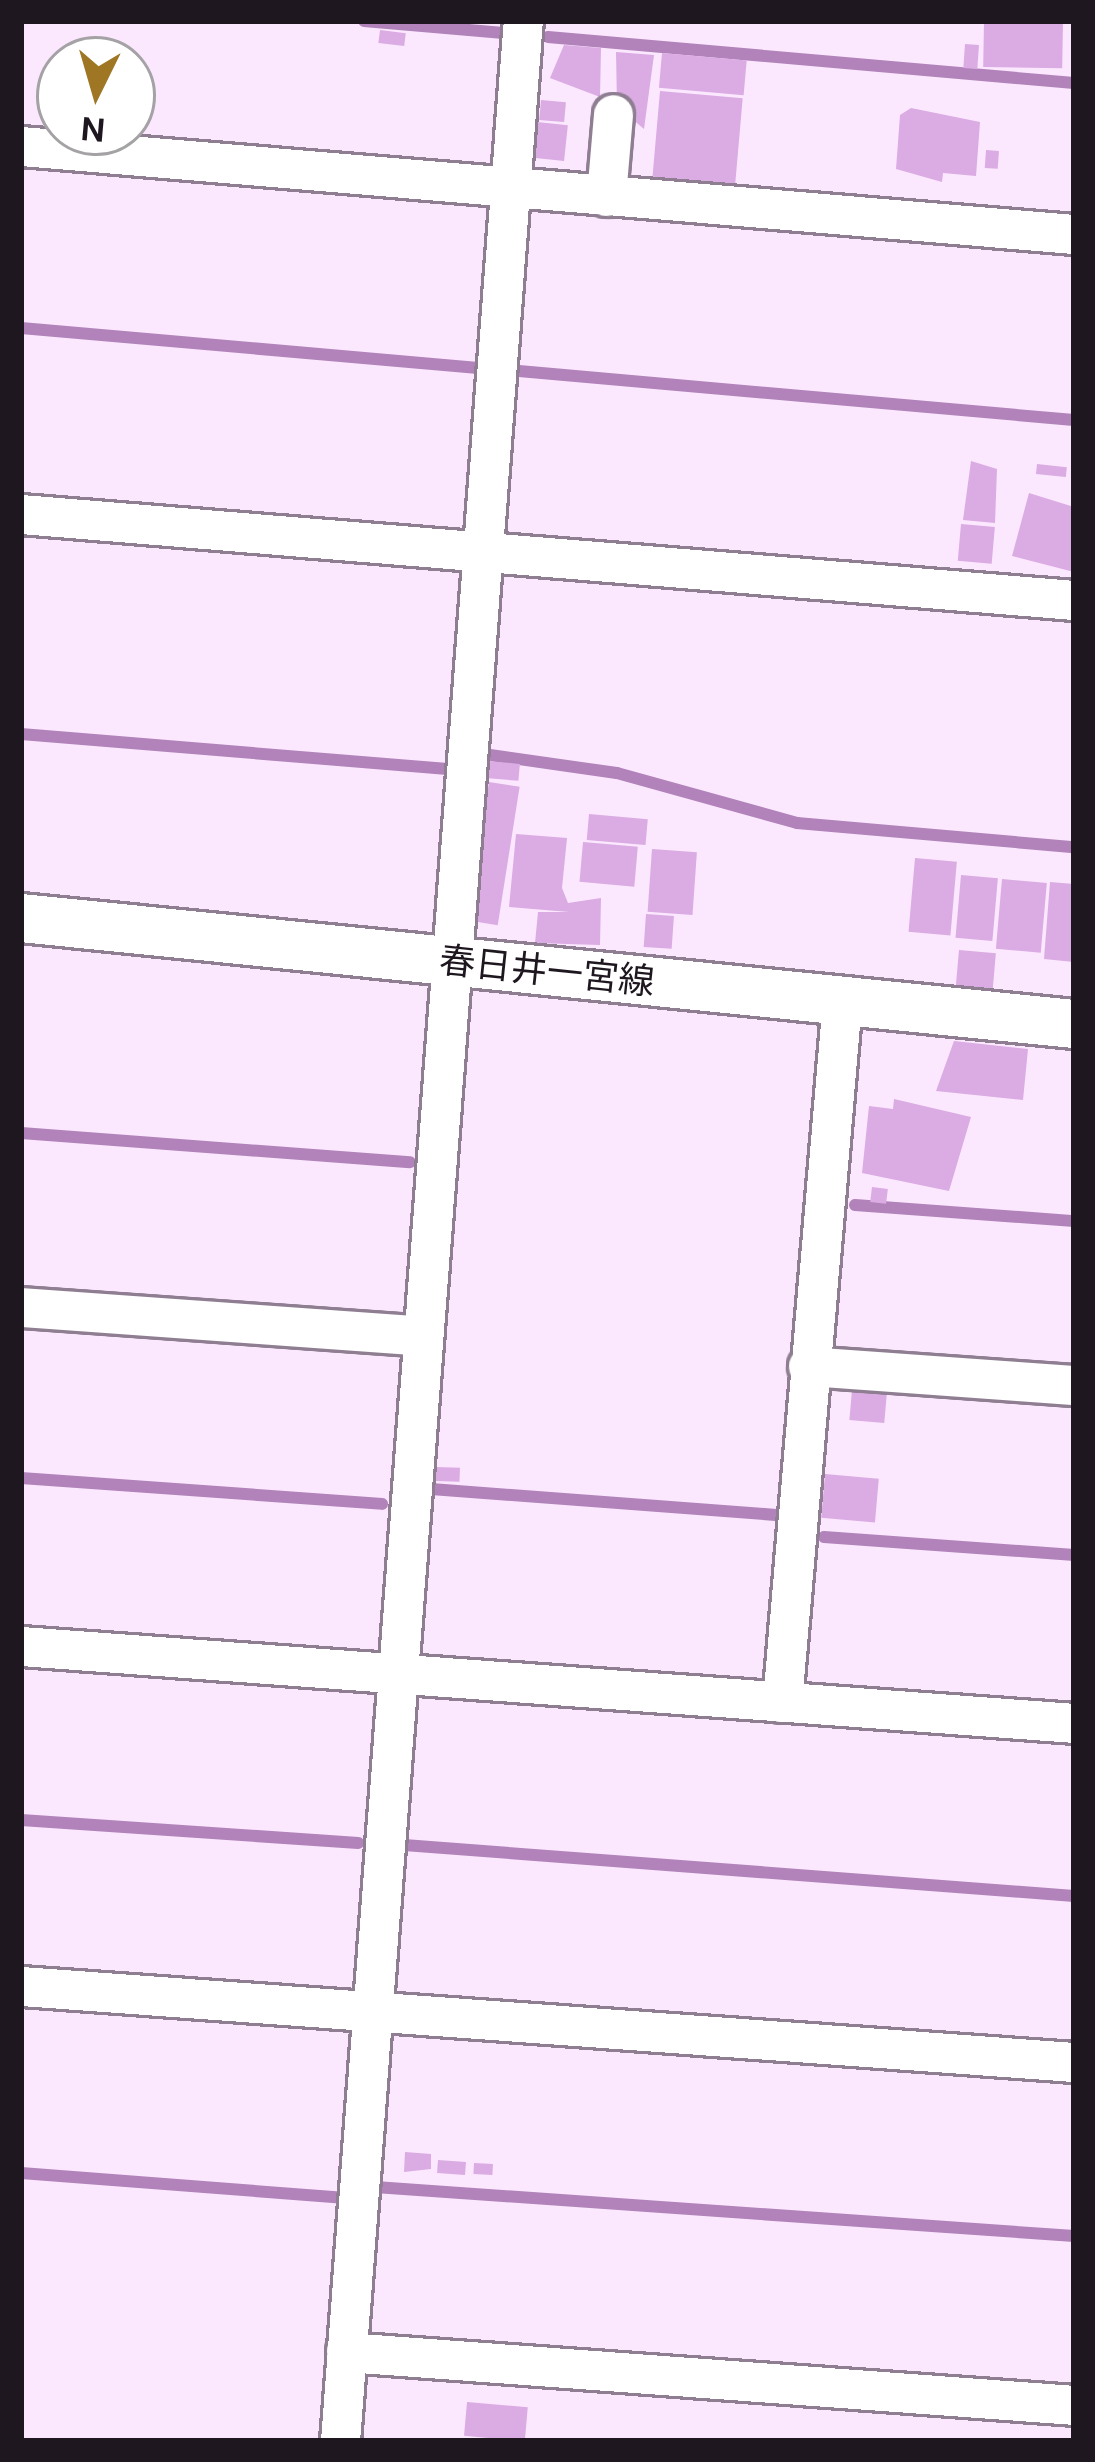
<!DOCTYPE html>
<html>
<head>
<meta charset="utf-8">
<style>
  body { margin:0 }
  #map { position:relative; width:1095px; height:2462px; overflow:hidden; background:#fbe8fe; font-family:"DM Sans","Noto Sans JP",sans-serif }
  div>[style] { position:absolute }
  .stream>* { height:12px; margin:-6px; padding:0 6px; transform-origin:6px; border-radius:6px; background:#b183ba }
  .building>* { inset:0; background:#dbabe3; transform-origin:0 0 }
  .roads { filter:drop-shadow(3px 0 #8f7e92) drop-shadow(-3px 0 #8f7e92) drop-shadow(0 3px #8f7e92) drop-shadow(0 -3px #8f7e92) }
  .minor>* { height:39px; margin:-19.5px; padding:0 19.5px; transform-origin:19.5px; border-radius:19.5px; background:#fff }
  .major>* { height:48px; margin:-24px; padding:0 24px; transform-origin:24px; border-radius:24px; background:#fff }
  span { translate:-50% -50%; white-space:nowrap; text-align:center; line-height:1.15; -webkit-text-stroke:10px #fff; paint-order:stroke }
  .street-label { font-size:36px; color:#1e171f }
  .frame { position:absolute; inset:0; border:24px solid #1e171f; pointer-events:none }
  .north { position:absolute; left:36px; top:36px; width:120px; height:120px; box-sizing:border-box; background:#fff; border:3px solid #a5a2a5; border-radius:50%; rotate:185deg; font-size:33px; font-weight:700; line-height:48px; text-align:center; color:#1e171f }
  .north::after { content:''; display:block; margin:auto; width:42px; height:54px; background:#9e7624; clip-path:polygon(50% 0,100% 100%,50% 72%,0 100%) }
</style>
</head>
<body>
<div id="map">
  <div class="stream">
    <i style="left:364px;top:21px;width:140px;rotate:4.9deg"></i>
    <i style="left:548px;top:37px;width:528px;rotate:5deg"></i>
    <i style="left:21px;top:328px;width:456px;rotate:5deg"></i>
    <i style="left:519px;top:371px;width:557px;rotate:5.05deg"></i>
    <i style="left:21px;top:734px;width:428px;rotate:4.7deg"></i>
    <i style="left:483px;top:754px;width:135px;rotate:8.1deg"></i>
    <i style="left:617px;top:773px;width:187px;rotate:15.5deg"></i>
    <i style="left:797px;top:823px;width:278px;rotate:5deg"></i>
    <i style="left:21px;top:1133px;width:390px;rotate:4.3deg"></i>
    <i style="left:855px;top:1205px;width:220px;rotate:4.2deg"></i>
    <i style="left:21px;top:1478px;width:362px;rotate:4.1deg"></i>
    <i style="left:431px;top:1489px;width:349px;rotate:4.3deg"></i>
    <i style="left:824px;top:1537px;width:251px;rotate:4.1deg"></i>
    <i style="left:21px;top:1820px;width:338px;rotate:3.9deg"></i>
    <i style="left:404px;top:1845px;width:672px;rotate:4.35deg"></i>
    <i style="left:21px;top:2173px;width:316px;rotate:4.4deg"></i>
    <i style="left:375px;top:2187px;width:701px;rotate:4.01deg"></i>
  </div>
  <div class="building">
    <i style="left:984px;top:21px;width:79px;height:46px;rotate:1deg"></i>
    <i style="left:380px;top:30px;width:26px;height:13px;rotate:7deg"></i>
    <i style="left:965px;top:44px;width:14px;height:24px;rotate:4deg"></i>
    <i style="clip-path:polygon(564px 45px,601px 48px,600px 97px,550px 78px)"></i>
    <i style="clip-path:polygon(616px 52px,654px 55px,644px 129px,617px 106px)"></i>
    <i style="left:662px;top:53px;width:85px;height:35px;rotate:5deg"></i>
    <i style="left:660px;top:91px;width:83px;height:86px;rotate:5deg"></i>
    <i style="left:541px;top:100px;width:25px;height:20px;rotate:5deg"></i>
    <i style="clip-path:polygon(911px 108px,980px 122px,976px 176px,943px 173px,942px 182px,896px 169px,900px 115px)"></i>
    <i style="left:537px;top:122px;width:31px;height:36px;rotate:6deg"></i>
    <i style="left:986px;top:150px;width:13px;height:18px;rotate:4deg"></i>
    <i style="clip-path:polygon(971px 461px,997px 469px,995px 523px,963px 520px)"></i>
    <i style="left:1037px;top:464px;width:30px;height:10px;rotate:6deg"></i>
    <i style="clip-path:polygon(1029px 493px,1074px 507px,1074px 572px,1012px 556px)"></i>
    <i style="left:961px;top:524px;width:34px;height:37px;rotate:5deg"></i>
    <i style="left:487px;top:761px;width:33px;height:17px;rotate:5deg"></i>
    <i style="left:489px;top:782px;width:31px;height:140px;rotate:9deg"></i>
    <i style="left:589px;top:814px;width:59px;height:26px;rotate:5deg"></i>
    <i style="clip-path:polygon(516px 834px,567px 838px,562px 888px,568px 903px,601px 898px,600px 945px,535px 943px,538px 912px,569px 912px,509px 907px)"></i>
    <i style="left:583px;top:842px;width:55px;height:40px;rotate:5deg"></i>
    <i style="left:652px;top:849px;width:45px;height:63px;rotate:4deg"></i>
    <i style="left:915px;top:858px;width:42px;height:74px;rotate:5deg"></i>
    <i style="left:961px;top:875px;width:37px;height:63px;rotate:5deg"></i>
    <i style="left:1002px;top:879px;width:45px;height:70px;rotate:5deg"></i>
    <i style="clip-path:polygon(1050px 882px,1074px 884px,1074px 962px,1044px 959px)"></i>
    <i style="left:646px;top:914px;width:28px;height:33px;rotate:4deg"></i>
    <i style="left:959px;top:950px;width:37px;height:38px;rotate:5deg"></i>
    <i style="clip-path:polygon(954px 1041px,1028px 1049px,1023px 1100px,936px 1091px)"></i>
    <i style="clip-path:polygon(894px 1099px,971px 1117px,949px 1191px,862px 1173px,869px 1106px,893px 1109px)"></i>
    <i style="left:872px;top:1187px;width:16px;height:15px;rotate:7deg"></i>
    <i style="left:852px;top:1390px;width:35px;height:30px;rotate:5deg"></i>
    <i style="left:436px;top:1467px;width:24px;height:14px;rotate:2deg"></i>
    <i style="left:825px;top:1474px;width:54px;height:44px;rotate:5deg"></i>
    <i style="clip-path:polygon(405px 2152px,431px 2154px,431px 2169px,404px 2172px)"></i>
    <i style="left:438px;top:2160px;width:28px;height:13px;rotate:4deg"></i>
    <i style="left:474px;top:2163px;width:19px;height:11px;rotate:3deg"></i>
    <i style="left:467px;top:2402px;width:61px;height:34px;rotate:5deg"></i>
  </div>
  <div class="roads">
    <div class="minor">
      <i style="left:21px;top:146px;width:1057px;rotate:4.78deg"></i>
      <i style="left:606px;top:196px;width:82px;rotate:-85.1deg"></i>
      <i style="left:21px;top:514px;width:1057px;rotate:4.67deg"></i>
      <i style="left:21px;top:1307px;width:401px;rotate:4.1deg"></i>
      <i style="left:808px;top:1366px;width:267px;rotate:4.1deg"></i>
      <i style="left:21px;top:1646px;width:1056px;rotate:4.18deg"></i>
      <i style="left:782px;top:1702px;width:704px;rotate:-85.11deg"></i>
      <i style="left:21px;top:1986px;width:1056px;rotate:4.13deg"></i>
      <i style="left:346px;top:2352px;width:730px;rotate:4.16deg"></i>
      <i style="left:340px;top:2441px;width:2427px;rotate:-85.68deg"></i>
    </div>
    <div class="major">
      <i style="left:21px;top:918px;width:1058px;rotate:5.75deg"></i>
    </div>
  </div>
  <div class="street-label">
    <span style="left:547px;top:971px;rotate:6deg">春日井一宮線</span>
  </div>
  <div class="frame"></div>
  <div class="north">N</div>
</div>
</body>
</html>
